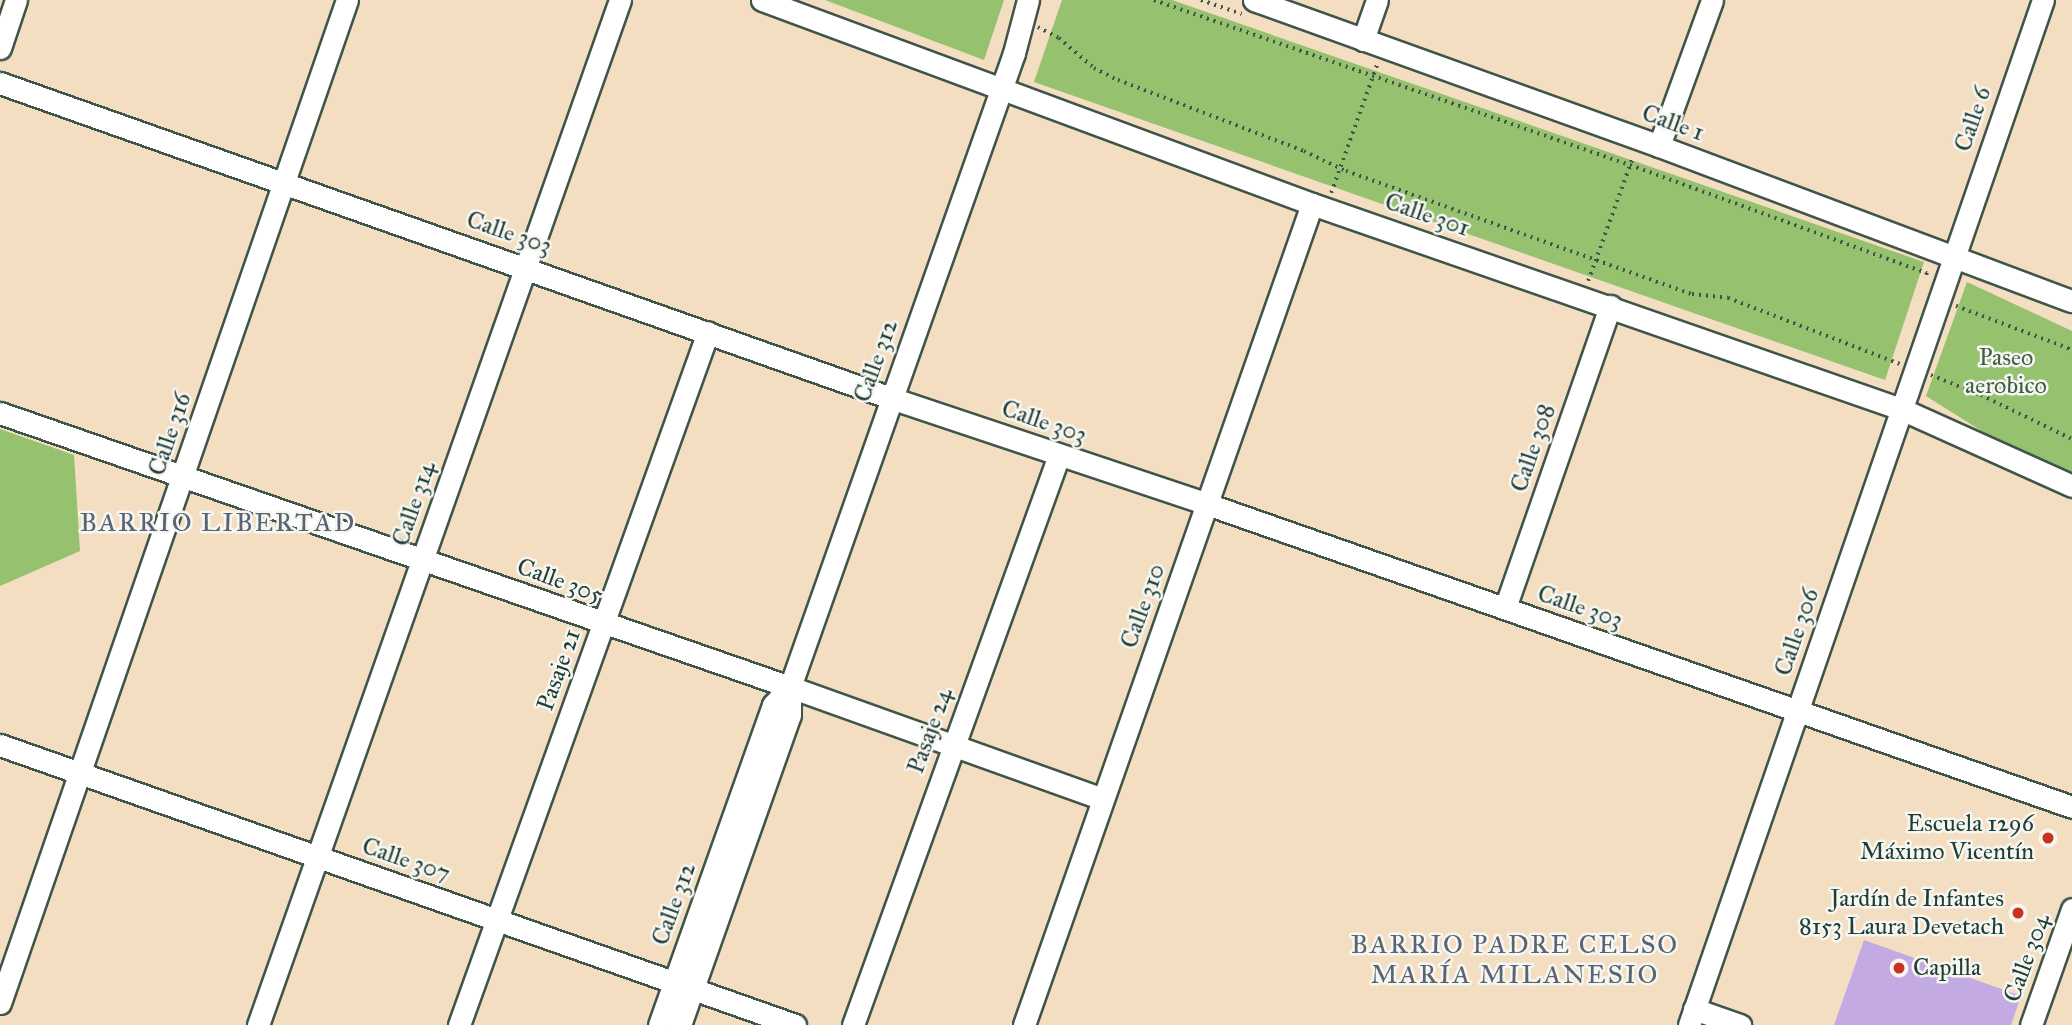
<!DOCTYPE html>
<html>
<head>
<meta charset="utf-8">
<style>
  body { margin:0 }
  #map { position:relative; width:2072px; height:1025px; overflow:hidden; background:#f3dec1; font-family:"IM FELL Great Primer",serif }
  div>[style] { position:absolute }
  .green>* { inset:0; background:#96c16e }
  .building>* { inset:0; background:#c4aae2 }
  .path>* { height:3.5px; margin-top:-1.75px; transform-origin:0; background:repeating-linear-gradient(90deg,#3f5549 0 2px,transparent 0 7px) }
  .roads { filter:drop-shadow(2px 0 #3f5549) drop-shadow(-2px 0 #3f5549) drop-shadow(0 2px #3f5549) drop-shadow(0 -2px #3f5549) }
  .minor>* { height:21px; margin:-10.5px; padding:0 10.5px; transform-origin:10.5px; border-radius:10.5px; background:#fff }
  .dots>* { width:19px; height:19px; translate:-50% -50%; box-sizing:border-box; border:4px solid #f6f6f2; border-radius:50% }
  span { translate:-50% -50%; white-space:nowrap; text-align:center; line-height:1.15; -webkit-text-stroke:5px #f6f6f2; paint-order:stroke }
  .street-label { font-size:24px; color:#1f3d34 }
  .park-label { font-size:24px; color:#3d5e42 }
  .poi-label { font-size:24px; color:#1f3d34 }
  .right { translate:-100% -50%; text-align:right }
  .left { translate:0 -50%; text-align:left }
  .neighbourhood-label { font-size:26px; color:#596371; letter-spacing:2px }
</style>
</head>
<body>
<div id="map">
  <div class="green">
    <i style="clip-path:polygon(825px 0,1004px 0,984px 60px)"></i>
    <i style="clip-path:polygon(1062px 0,1172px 0,1924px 262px,1885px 380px,1034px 82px)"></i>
    <i style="clip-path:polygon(1967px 282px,2072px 331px,2072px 488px,1926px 396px)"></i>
    <i style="clip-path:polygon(0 429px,74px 455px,80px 551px,0 586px)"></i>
  </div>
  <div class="building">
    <i style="clip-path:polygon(1864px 940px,2021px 996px,2011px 1025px,1834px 1025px)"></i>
  </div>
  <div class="path">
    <i style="left:1154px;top:0;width:504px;rotate:19.12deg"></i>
    <i style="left:1630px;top:165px;width:316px;rotate:20deg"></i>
    <i style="left:1927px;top:273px;width:4px;rotate:104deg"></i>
    <i style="left:1201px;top:0;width:43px;rotate:18.9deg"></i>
    <i style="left:1038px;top:27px;width:24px;rotate:28deg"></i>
    <i style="left:1059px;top:38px;width:46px;rotate:40.6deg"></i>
    <i style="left:1094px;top:68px;width:27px;rotate:27deg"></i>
    <i style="left:1118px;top:80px;width:199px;rotate:20.9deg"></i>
    <i style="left:1304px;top:151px;width:47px;rotate:25.5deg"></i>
    <i style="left:1346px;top:171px;width:367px;rotate:19.6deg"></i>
    <i style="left:1692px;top:294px;width:36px;rotate:6deg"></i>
    <i style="left:1728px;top:298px;width:184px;rotate:21deg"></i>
    <i style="left:1331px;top:193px;width:139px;rotate:-70.3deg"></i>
    <i style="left:1588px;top:281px;width:132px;rotate:-70.1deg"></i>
    <i style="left:1956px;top:306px;width:120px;rotate:20.6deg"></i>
    <i style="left:2068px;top:348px;width:7px;rotate:56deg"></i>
    <i style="left:1931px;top:375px;width:54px;rotate:21.8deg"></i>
    <i style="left:1981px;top:395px;width:101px;rotate:25.8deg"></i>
  </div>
  <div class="roads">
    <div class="minor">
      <i style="left:762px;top:0;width:587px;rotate:20.35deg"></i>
      <i style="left:1312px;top:204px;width:624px;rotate:19.19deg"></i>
      <i style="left:1901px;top:409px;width:188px;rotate:24.2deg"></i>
      <i style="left:1254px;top:0;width:431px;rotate:19.8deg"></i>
      <i style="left:1659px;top:146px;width:441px;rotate:20.6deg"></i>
      <i style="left:1363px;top:40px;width:42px;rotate:-70.7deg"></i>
      <i style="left:0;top:48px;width:51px;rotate:-71.6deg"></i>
      <i style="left:0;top:83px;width:945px;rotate:19.47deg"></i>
      <i style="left:891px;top:398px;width:333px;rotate:18.5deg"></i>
      <i style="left:1207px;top:504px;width:917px;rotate:19.3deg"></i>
      <i style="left:1659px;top:146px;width:155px;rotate:-70deg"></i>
      <i style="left:0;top:413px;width:836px;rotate:19.13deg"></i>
      <i style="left:790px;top:687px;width:331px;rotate:19.7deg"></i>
      <i style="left:1505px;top:608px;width:320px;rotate:-70.8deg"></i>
      <i style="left:0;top:745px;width:843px;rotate:19.4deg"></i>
      <i style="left:0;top:1003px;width:1061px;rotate:-70.92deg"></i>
      <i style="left:1694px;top:1009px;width:49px;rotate:19.2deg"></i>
      <i style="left:258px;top:1025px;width:1087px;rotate:-70.55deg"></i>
      <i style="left:459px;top:1025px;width:736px;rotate:-70.24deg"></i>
      <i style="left:659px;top:1025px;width:340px;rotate:-70.4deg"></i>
      <i style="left:773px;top:705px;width:25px;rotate:-47deg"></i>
      <i style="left:680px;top:1025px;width:329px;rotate:-70.5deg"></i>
      <i style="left:790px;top:715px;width:28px;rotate:-90deg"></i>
      <i style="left:790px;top:687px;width:672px;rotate:-70.54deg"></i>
      <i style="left:1014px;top:53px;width:55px;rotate:-75.2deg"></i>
      <i style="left:853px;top:1025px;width:606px;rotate:-70.13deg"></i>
      <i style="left:1024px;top:1025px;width:870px;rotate:-70.67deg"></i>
      <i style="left:1689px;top:1025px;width:1084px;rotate:-70.95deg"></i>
      <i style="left:2031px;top:1025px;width:123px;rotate:-70.5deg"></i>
    </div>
  </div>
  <div class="dots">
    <i style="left:2048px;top:838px;background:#c8321e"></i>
    <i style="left:2018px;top:913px;background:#c8321e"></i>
    <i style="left:1899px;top:968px;background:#c8321e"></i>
  </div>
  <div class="street-label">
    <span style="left:1973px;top:119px;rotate:-71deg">Calle 6</span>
    <span style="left:1673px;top:123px;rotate:20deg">Calle 1</span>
    <span style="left:1427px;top:215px;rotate:19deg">Calle 301</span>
    <span style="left:509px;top:233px;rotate:19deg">Calle 303</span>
    <span style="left:876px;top:361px;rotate:-70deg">Calle 312</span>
    <span style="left:1044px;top:422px;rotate:19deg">Calle 303</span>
    <span style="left:170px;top:434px;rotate:-71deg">Calle 316</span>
    <span style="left:1533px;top:448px;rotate:-71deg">Calle 308</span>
    <span style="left:414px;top:504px;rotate:-71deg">Calle 314</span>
    <span style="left:560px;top:581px;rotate:20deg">Calle 305</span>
    <span style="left:1143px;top:606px;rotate:-70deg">Calle 310</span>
    <span style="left:1580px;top:607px;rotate:19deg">Calle 303</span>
    <span style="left:1797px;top:632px;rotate:-71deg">Calle 306</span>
    <span style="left:559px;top:670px;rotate:-70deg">Pasaje 21</span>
    <span style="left:930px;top:731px;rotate:-70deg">Pasaje 24</span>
    <span style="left:406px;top:860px;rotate:19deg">Calle 307</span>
    <span style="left:674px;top:904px;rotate:-70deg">Calle 312</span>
    <span style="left:2027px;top:958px;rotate:-70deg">Calle 304</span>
  </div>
  <div class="park-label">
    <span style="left:2006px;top:372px">Paseo<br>aerobico</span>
  </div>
  <div class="poi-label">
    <span class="right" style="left:2034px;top:838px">Escuela 1296<br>Máximo Vicentín</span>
    <span class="right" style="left:2004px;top:913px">Jardín de Infantes<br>8153 Laura Devetach</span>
    <span class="left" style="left:1913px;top:968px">Capilla</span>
  </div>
  <div class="neighbourhood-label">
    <span style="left:218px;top:523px">BARRIO LIBERTAD</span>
    <span style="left:1515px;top:960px">BARRIO PADRE CELSO<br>MARÍA MILANESIO</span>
  </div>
</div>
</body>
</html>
